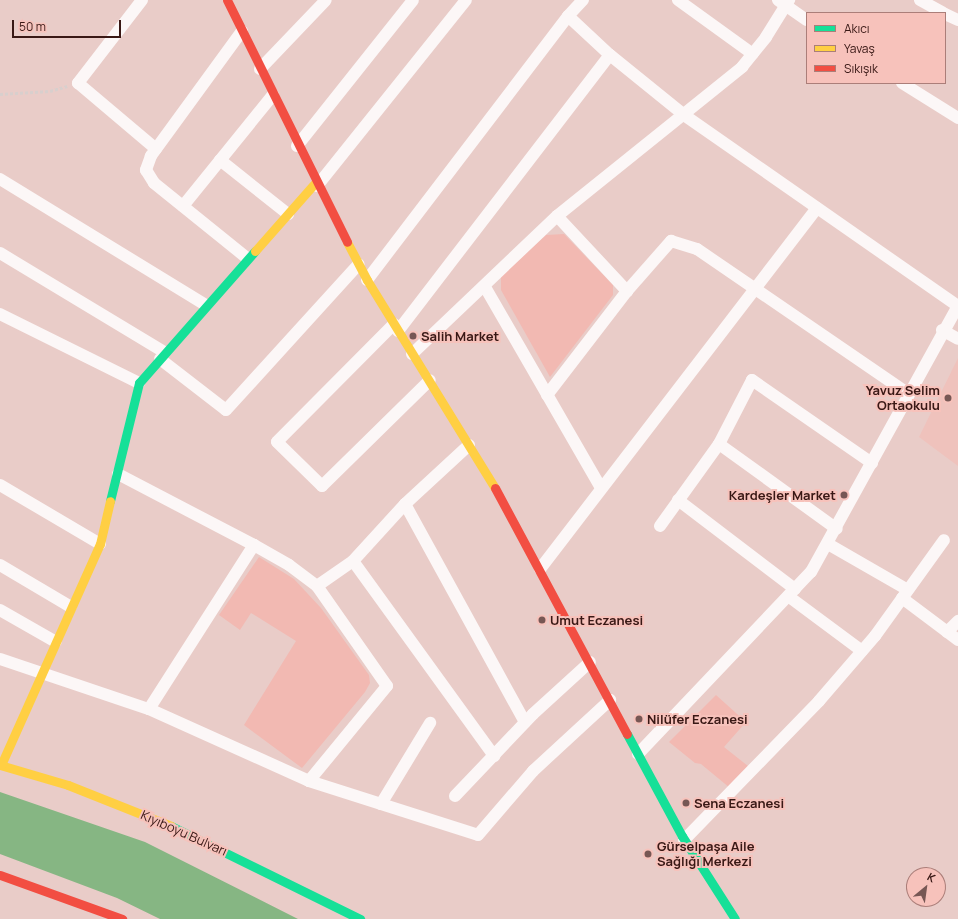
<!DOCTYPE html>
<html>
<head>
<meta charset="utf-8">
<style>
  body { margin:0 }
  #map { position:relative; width:958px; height:919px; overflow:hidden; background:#e9ccc8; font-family:Manrope,sans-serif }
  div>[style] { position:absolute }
  .built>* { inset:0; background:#efc2bc }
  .green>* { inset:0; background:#f2b9b2 }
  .water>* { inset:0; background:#86b683 }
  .path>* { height:2.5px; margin-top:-1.25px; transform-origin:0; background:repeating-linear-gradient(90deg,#d8cfcd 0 3px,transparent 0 5px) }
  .street>* { height:12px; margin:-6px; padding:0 6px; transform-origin:6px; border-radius:6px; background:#fcf7f7 }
  .fast>* { height:9px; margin:-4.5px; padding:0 4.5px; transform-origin:4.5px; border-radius:4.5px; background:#16e098 }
  .slow>* { height:9px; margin:-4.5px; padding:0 4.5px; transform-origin:4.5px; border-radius:4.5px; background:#ffcf43 }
  .jam>* { height:9px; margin:-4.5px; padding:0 4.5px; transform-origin:4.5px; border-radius:4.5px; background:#f24e42 }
  .dots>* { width:11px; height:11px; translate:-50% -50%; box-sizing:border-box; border:2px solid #f7c2bb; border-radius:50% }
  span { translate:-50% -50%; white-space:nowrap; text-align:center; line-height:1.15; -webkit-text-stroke:4px #f7c2bb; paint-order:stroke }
  .poi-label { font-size:13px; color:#391815; font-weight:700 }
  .left { translate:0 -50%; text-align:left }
  .right { translate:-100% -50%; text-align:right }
  .street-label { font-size:13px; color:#391815 }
  .legend { position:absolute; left:806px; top:12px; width:140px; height:72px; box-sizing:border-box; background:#f7c2bb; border:1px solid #ab7e79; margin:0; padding:5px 7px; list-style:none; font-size:12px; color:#391815 }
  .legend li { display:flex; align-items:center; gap:8px; height:20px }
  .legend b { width:20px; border:1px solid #ab7e79 }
  .north { position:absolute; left:906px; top:867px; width:40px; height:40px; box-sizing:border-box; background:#f7c2bb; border:1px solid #ab7e79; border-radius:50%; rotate:29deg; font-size:11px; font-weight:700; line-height:16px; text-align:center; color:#391815 }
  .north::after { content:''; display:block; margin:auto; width:14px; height:18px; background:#775754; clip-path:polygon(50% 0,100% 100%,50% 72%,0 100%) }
  .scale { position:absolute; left:12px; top:20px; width:109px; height:18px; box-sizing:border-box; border:2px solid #391815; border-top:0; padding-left:5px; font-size:12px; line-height:14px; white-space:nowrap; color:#391815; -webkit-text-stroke:3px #f7c2bb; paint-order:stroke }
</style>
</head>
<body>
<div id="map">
  <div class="built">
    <i style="clip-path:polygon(958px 358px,958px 466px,919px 437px)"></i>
  </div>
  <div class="green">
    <i style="clip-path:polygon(564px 234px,613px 285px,613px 295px,550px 377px,501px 290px,501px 276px,546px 235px)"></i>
    <i style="clip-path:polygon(259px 557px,294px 579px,321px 608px,369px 675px,370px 683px,365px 692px,302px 768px,244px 725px,296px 641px,251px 613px,240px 630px,219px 615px)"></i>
    <i style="clip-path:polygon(716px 695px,746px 722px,724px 747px,753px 770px,736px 793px,701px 764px,695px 763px,669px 742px)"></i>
  </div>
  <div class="water">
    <i style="clip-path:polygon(0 792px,145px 842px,298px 919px,160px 919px,117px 898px,0 854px)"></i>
  </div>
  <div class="path">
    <i style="left:0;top:94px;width:50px;rotate:-3.4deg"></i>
    <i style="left:50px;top:91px;width:18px;rotate:-16deg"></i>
  </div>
  <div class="street">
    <i style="left:142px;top:0;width:105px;rotate:127.6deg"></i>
    <i style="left:78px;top:83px;width:102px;rotate:40.2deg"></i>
    <i style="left:678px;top:0;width:92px;rotate:35.8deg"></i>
    <i style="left:778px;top:0;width:35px;rotate:35deg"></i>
    <i style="left:920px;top:0;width:26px;rotate:29deg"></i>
    <i style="left:945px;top:14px;width:14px;rotate:25deg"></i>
    <i style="left:568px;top:16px;width:22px;rotate:-47deg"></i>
    <i style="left:242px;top:31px;width:155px;rotate:126.1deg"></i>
    <i style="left:151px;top:156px;width:15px;rotate:110deg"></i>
    <i style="left:146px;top:170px;width:15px;rotate:58deg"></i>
    <i style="left:154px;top:183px;width:119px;rotate:38.9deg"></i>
    <i style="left:260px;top:69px;width:95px;rotate:-46.3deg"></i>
    <i style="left:902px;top:83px;width:66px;rotate:32deg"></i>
    <i style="left:297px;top:146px;width:186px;rotate:-51.5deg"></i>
    <i style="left:220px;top:160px;width:87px;rotate:38.5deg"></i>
    <i style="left:0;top:179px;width:241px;rotate:31.5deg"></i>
    <i style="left:317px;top:186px;width:238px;rotate:-51.3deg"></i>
    <i style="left:183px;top:206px;width:143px;rotate:-51deg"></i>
    <i style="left:557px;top:216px;width:103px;rotate:47deg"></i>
    <i style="left:627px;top:291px;width:67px;rotate:-48.7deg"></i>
    <i style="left:671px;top:241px;width:27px;rotate:17deg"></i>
    <i style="left:697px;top:249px;width:257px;rotate:34.4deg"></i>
    <i style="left:0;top:253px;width:192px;rotate:31.1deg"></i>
    <i style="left:367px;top:280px;width:332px;rotate:-52.7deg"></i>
    <i style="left:568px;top:16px;width:57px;rotate:42.9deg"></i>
    <i style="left:610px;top:55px;width:95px;rotate:39deg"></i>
    <i style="left:684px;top:115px;width:334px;rotate:34.9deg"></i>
    <i style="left:485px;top:287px;width:232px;rotate:60deg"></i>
    <i style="left:0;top:314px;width:155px;rotate:26.4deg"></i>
    <i style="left:394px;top:324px;width:166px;rotate:134.8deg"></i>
    <i style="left:277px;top:442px;width:63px;rotate:44.4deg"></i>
    <i style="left:322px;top:486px;width:151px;rotate:-44.5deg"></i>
    <i style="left:942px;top:330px;width:18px;rotate:29deg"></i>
    <i style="left:398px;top:331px;width:348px;rotate:-52.5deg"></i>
    <i style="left:412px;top:354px;width:200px;rotate:-43.6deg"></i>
    <i style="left:557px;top:216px;width:238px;rotate:-38.8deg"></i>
    <i style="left:742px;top:67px;width:38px;rotate:-51deg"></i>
    <i style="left:766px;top:37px;width:44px;rotate:-58.1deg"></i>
    <i style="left:160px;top:359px;width:83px;rotate:37.7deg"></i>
    <i style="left:226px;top:410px;width:197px;rotate:-47.7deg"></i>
    <i style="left:547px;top:395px;width:131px;rotate:-52.4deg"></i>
    <i style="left:719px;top:444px;width:72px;rotate:-62.7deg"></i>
    <i style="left:752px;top:380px;width:146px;rotate:34.7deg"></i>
    <i style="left:469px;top:445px;width:87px;rotate:137.3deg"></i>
    <i style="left:405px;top:504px;width:77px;rotate:132.4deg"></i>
    <i style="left:353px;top:561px;width:241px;rotate:54.1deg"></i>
    <i style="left:118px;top:474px;width:153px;rotate:27.6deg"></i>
    <i style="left:254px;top:545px;width:40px;rotate:29.7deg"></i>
    <i style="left:289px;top:565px;width:35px;rotate:37deg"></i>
    <i style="left:317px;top:586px;width:122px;rotate:55deg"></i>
    <i style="left:387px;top:686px;width:123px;rotate:129.4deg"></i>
    <i style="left:0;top:485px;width:116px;rotate:30.5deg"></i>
    <i style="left:678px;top:500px;width:147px;rotate:37.3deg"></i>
    <i style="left:405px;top:504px;width:249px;rotate:61.2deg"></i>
    <i style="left:660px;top:526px;width:101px;rotate:-54.3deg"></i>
    <i style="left:719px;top:444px;width:145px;rotate:35.8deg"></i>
    <i style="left:828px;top:544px;width:92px;rotate:29.9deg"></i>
    <i style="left:0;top:565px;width:82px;rotate:30.6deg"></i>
    <i style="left:540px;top:569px;width:455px;rotate:-52.5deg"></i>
    <i style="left:317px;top:586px;width:44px;rotate:-34.8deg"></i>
    <i style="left:788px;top:596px;width:92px;rotate:36.6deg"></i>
    <i style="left:902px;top:598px;width:70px;rotate:36.9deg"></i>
    <i style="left:0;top:610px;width:64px;rotate:29.7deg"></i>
    <i style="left:947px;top:632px;width:16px;rotate:-45deg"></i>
    <i style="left:0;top:659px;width:157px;rotate:18.6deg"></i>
    <i style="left:149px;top:709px;width:175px;rotate:24.2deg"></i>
    <i style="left:309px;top:781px;width:177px;rotate:17.7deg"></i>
    <i style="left:478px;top:835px;width:84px;rotate:-49.3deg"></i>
    <i style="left:533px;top:771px;width:105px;rotate:-42.7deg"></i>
    <i style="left:149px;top:709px;width:195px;rotate:-57.4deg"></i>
    <i style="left:638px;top:754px;width:251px;rotate:-46.5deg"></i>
    <i style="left:811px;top:572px;width:304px;rotate:-61.1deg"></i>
    <i style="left:455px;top:796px;width:113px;rotate:-46.4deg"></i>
    <i style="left:533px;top:714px;width:77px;rotate:-42.4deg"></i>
    <i style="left:381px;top:804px;width:95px;rotate:-58.8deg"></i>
    <i style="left:684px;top:840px;width:194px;rotate:-45.8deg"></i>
    <i style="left:819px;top:701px;width:86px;rotate:-49.3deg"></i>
    <i style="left:875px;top:636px;width:118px;rotate:-54.3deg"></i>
  </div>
  <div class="fast">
    <i style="left:110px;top:501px;width:122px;rotate:-76.2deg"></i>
    <i style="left:139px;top:383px;width:176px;rotate:-48.7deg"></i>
    <i style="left:627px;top:734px;width:116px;rotate:61.7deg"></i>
    <i style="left:682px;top:836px;width:98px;rotate:57.4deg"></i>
    <i style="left:171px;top:826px;width:211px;rotate:26.2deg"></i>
  </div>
  <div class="slow">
    <i style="left:347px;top:242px;width:43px;rotate:62.2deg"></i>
    <i style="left:367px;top:280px;width:244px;rotate:58.4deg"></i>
    <i style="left:255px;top:251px;width:91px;rotate:-48.6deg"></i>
    <i style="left:0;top:765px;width:71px;rotate:16.4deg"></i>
    <i style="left:68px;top:785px;width:111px;rotate:21.7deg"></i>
    <i style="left:1px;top:765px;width:242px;rotate:-65.9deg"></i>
    <i style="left:100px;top:544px;width:44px;rotate:-76.9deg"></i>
  </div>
  <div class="jam">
    <i style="left:227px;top:0;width:270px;rotate:63.6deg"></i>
    <i style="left:495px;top:488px;width:279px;rotate:61.8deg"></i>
    <i style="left:0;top:875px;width:130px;rotate:19.8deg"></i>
  </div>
  <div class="dots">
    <i style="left:413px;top:336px;background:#775754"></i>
    <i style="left:948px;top:398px;background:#775754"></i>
    <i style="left:844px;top:495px;background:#775754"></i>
    <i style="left:542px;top:620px;background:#775754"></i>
    <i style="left:639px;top:719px;background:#775754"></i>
    <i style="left:686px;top:803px;background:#775754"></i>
    <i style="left:648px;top:854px;background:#775754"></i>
  </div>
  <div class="poi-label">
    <span class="left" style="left:421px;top:336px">Salih Market</span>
    <span class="right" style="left:940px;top:398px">Yavuz Selim<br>Ortaokulu</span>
    <span class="right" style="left:836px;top:495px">Kardeşler Market</span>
    <span class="left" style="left:550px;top:620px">Umut Eczanesi</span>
    <span class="left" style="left:647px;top:719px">Nilüfer Eczanesi</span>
    <span class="left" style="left:694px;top:803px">Sena Eczanesi</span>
    <span class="left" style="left:657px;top:854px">Gürselpaşa Aile<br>Sağlığı Merkezi</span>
  </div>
  <div class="street-label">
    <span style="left:184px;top:833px;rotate:24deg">Kıyıboyu Bulvarı</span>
  </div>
  <ul class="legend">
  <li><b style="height:5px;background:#16e098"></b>Akıcı</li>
  <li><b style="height:5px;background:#ffcf43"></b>Yavaş</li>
  <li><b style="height:5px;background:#f24e42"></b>Sıkışık</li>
  </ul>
  <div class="north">K</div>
  <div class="scale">50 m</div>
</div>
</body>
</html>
